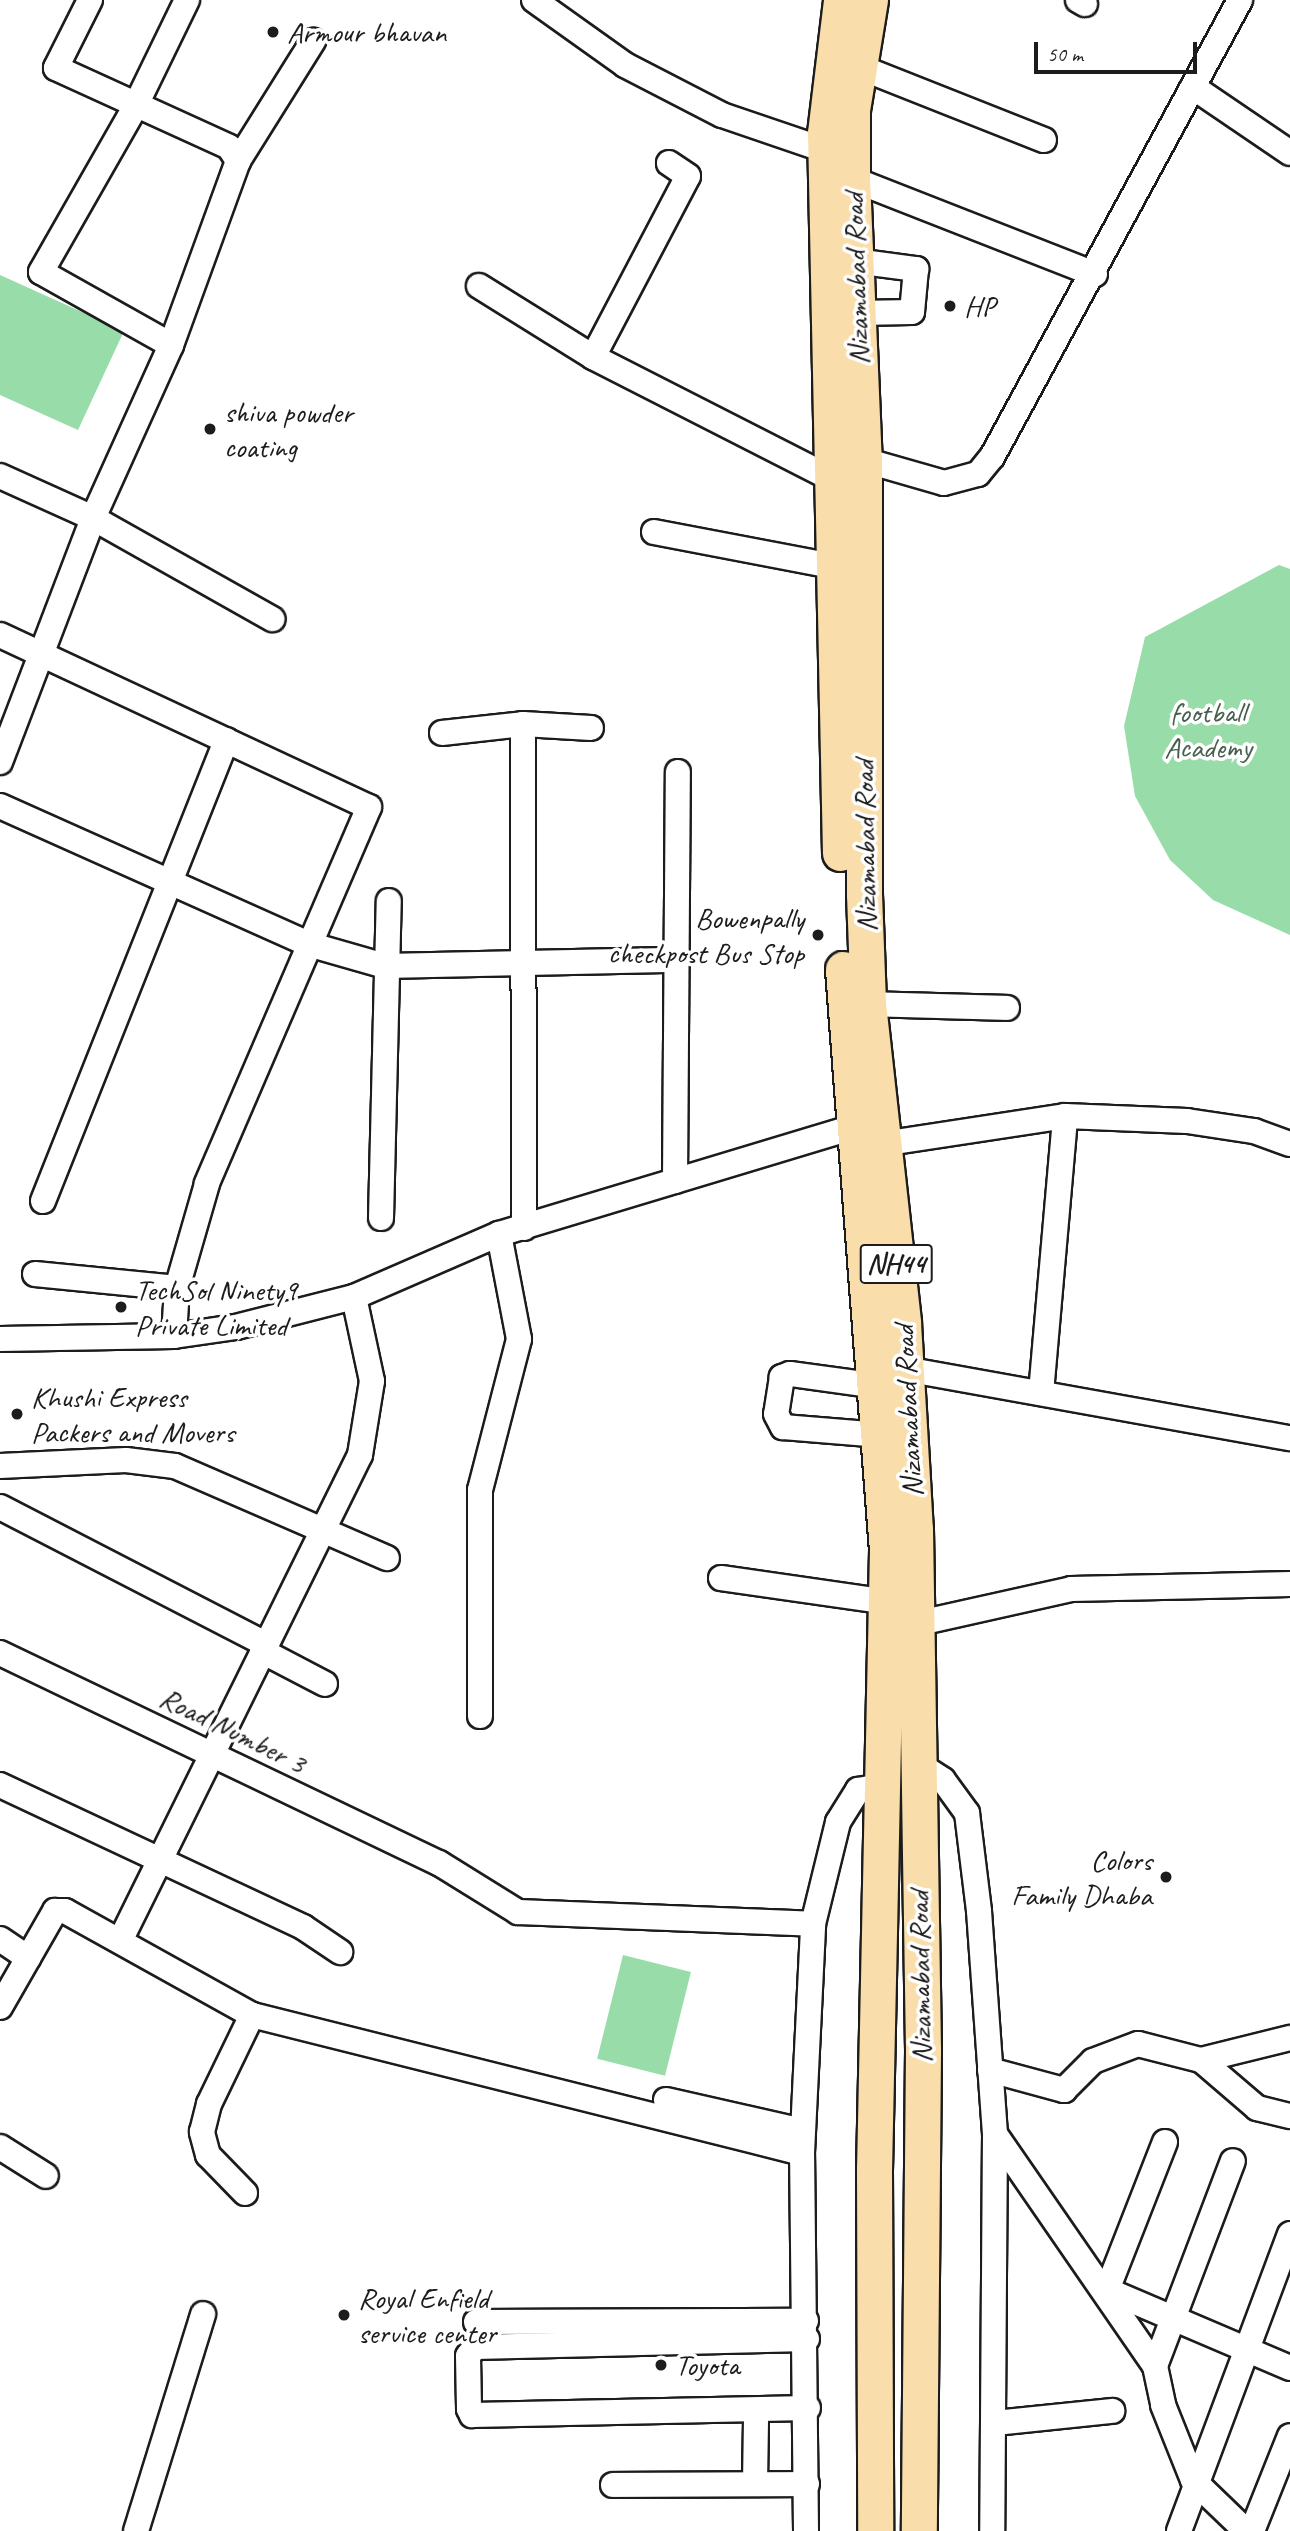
<!DOCTYPE html>
<html>
<head>
<meta charset="utf-8">
<style>
  body { margin:0 }
  #map { position:relative; width:1290px; height:2531px; overflow:hidden; background:#fff; font-family:Caveat,sans-serif }
  div>[style] { position:absolute }
  .green>* { inset:0; background:#98dda9; transform-origin:0 0 }
  .roads { filter:drop-shadow(2px 0 #1c1c1c) drop-shadow(-2px 0 #1c1c1c) drop-shadow(0 2px #1c1c1c) drop-shadow(0 -2px #1c1c1c) }
  .minor>* { height:24px; margin:-12px; padding:0 12px; transform-origin:12px; border-radius:12px; background:#fff }
  .highway>* { height:35px; margin:-17.5px; padding:0 17.5px; transform-origin:17.5px; border-radius:17.5px; background:#f9deab }
  .dots>* { width:19px; height:19px; translate:-50% -50%; box-sizing:border-box; border:4px solid #fff; border-radius:50% }
  span { translate:-50% -50%; white-space:nowrap; text-align:center; line-height:1.15; -webkit-text-stroke:7px #fff; paint-order:stroke }
  .shield-label span { padding:2px 5px; background:#fff; border:2px solid; border-radius:5px; -webkit-text-stroke-width:0 }
  .shield-label { font-size:28px; color:#1c1c1c; font-weight:700 }
  .poi-label { font-size:30px; color:#1c1c1c }
  .left { translate:0 -50%; text-align:left }
  .right { translate:-100% -50%; text-align:right }
  .street-label { font-size:30px; color:#1c1c1c }
  .park-label { font-size:30px; color:#47604d }
  .scale { position:absolute; left:1034px; top:42px; width:163px; height:32px; box-sizing:border-box; border:4px solid #1c1c1c; border-top:0; padding-left:9px; font-size:21px; line-height:24px; white-space:nowrap; color:#1c1c1c; -webkit-text-stroke:5px #fff; paint-order:stroke }
</style>
</head>
<body>
<div id="map">
  <div class="green">
    <i style="clip-path:polygon(0 275px,124px 331px,78px 430px,0 395px)"></i>
    <i style="clip-path:polygon(1279px 565px,1290px 569px,1290px 935px,1213px 900px,1170px 860px,1135px 796px,1124px 726px,1145px 637px)"></i>
    <i style="left:623px;top:1955px;width:70px;height:107px;rotate:14deg"></i>
  </div>
  <div class="roads">
    <div class="minor">
      <i style="left:90px;top:0;width:76px;rotate:116.6deg"></i>
      <i style="left:56px;top:68px;width:190px;rotate:24.5deg"></i>
      <i style="left:229px;top:147px;width:17px;rotate:57deg"></i>
      <i style="left:238px;top:161px;width:142px;rotate:-58deg"></i>
      <i style="left:534px;top:0;width:112px;rotate:35.5deg"></i>
      <i style="left:625px;top:65px;width:109px;rotate:27.3deg"></i>
      <i style="left:722px;top:115px;width:112px;rotate:18.8deg"></i>
      <i style="left:1078px;top:0;width:8px;rotate:30deg"></i>
      <i style="left:857px;top:66px;width:201px;rotate:21.6deg"></i>
      <i style="left:1193px;top:87px;width:117px;rotate:34.2deg"></i>
      <i style="left:852px;top:179px;width:261px;rotate:21.4deg"></i>
      <i style="left:855px;top:261px;width:62px;rotate:7.5deg"></i>
      <i style="left:916px;top:269px;width:43px;rotate:95.3deg"></i>
      <i style="left:912px;top:312px;width:55px;rotate:179deg"></i>
      <i style="left:479px;top:286px;width:134px;rotate:31.9deg"></i>
      <i style="left:593px;top:357px;width:273px;rotate:27deg"></i>
      <i style="left:171px;top:345px;width:196px;rotate:-70deg"></i>
      <i style="left:593px;top:357px;width:204px;rotate:-62.3deg"></i>
      <i style="left:688px;top:176px;width:23px;rotate:-146deg"></i>
      <i style="left:864px;top:460px;width:83px;rotate:16deg"></i>
      <i style="left:944px;top:483px;width:35px;rotate:-15deg"></i>
      <i style="left:978px;top:474px;width:22px;rotate:-51deg"></i>
      <i style="left:992px;top:457px;width:520px;rotate:-61.51deg"></i>
      <i style="left:0;top:476px;width:102px;rotate:24.3deg"></i>
      <i style="left:93px;top:518px;width:206px;rotate:29.4deg"></i>
      <i style="left:654px;top:532px;width:186px;rotate:10.8deg"></i>
      <i style="left:0;top:635px;width:407px;rotate:25deg"></i>
      <i style="left:369px;top:807px;width:410px;rotate:113.3deg"></i>
      <i style="left:207px;top:1184px;width:108px;rotate:106.1deg"></i>
      <i style="left:177px;top:1288px;width:48px;rotate:93.6deg"></i>
      <i style="left:523px;top:724px;width:504px;rotate:89.89deg"></i>
      <i style="left:442px;top:733px;width:81px;rotate:-6.3deg"></i>
      <i style="left:523px;top:724px;width:68px;rotate:3.4deg"></i>
      <i style="left:0;top:762px;width:261px;rotate:-69.1deg"></i>
      <i style="left:93px;top:518px;width:190px;rotate:-65.7deg"></i>
      <i style="left:171px;top:345px;width:149px;rotate:-150.7deg"></i>
      <i style="left:41px;top:272px;width:190px;rotate:-60.3deg"></i>
      <i style="left:135px;top:107px;width:119px;rotate:-64.1deg"></i>
      <i style="left:0;top:806px;width:338px;rotate:24.1deg"></i>
      <i style="left:308px;top:944px;width:80px;rotate:15.9deg"></i>
      <i style="left:385px;top:966px;width:293px;rotate:-1.2deg"></i>
      <i style="left:868px;top:1004px;width:139px;rotate:1.6deg"></i>
      <i style="left:882px;top:1144px;width:185px;rotate:-8.7deg"></i>
      <i style="left:1065px;top:1116px;width:122px;rotate:2.3deg"></i>
      <i style="left:1187px;top:1121px;width:68px;rotate:8.5deg"></i>
      <i style="left:1254px;top:1131px;width:38px;rotate:20deg"></i>
      <i style="left:675px;top:1181px;width:409px;rotate:-89.6deg"></i>
      <i style="left:43px;top:1201px;width:496px;rotate:-68.3deg"></i>
      <i style="left:381px;top:1218px;width:317px;rotate:-88.6deg"></i>
      <i style="left:35px;top:1274px;width:143px;rotate:5.6deg"></i>
      <i style="left:0;top:1339px;width:174px;rotate:-1deg"></i>
      <i style="left:174px;top:1336px;width:63px;rotate:-8.3deg"></i>
      <i style="left:236px;top:1327px;width:122px;rotate:-14.3deg"></i>
      <i style="left:354px;top:1297px;width:158px;rotate:-23.5deg"></i>
      <i style="left:499px;top:1234px;width:368px;rotate:-16.8deg"></i>
      <i style="left:905px;top:1369px;width:391px;rotate:10.2deg"></i>
      <i style="left:878px;top:1386px;width:89px;rotate:-172.2deg"></i>
      <i style="left:790px;top:1374px;width:9px;rotate:159deg"></i>
      <i style="left:782px;top:1377px;width:37px;rotate:99deg"></i>
      <i style="left:776px;top:1414px;width:15px;rotate:62deg"></i>
      <i style="left:783px;top:1427px;width:98px;rotate:4.7deg"></i>
      <i style="left:1041px;top:1393px;width:278px;rotate:-85deg"></i>
      <i style="left:0;top:1466px;width:126px;rotate:-2.7deg"></i>
      <i style="left:126px;top:1460px;width:49px;rotate:7deg"></i>
      <i style="left:175px;top:1466px;width:231px;rotate:23.5deg"></i>
      <i style="left:0;top:1507px;width:299px;rotate:27.3deg"></i>
      <i style="left:721px;top:1578px;width:168px;rotate:8.2deg"></i>
      <i style="left:915px;top:1624px;width:160px;rotate:-12.6deg"></i>
      <i style="left:1071px;top:1589px;width:219px;rotate:-1.3deg"></i>
      <i style="left:262px;top:1651px;width:71px;rotate:27.6deg"></i>
      <i style="left:0;top:1653px;width:487px;rotate:25.6deg"></i>
      <i style="left:439px;top:1863px;width:93px;rotate:31.8deg"></i>
      <i style="left:518px;top:1912px;width:295px;rotate:2.3deg"></i>
      <i style="left:480px;top:1716px;width:226px;rotate:-90deg"></i>
      <i style="left:480px;top:1490px;width:156px;rotate:-75.5deg"></i>
      <i style="left:519px;top:1339px;width:107px;rotate:-100.8deg"></i>
      <i style="left:917px;top:1763px;width:31px;rotate:33deg"></i>
      <i style="left:943px;top:1780px;width:41px;rotate:54deg"></i>
      <i style="left:967px;top:1813px;width:99px;rotate:83deg"></i>
      <i style="left:979px;top:1911px;width:224px;rotate:85.9deg"></i>
      <i style="left:995px;top:2134px;width:397px;rotate:90.4deg"></i>
      <i style="left:0;top:1785px;width:335px;rotate:25.1deg"></i>
      <i style="left:303px;top:1927px;width:45px;rotate:34deg"></i>
      <i style="left:0;top:1939px;width:34px;rotate:34deg"></i>
      <i style="left:120px;top:1941px;width:542px;rotate:-63.72deg"></i>
      <i style="left:360px;top:1455px;width:75px;rotate:-80.8deg"></i>
      <i style="left:372px;top:1381px;width:86px;rotate:-102.1deg"></i>
      <i style="left:0;top:2007px;width:111px;rotate:-60.2deg"></i>
      <i style="left:55px;top:1911px;width:10px"></i>
      <i style="left:65px;top:1911px;width:214px;rotate:29.1deg"></i>
      <i style="left:252px;top:2015px;width:567px;rotate:14.09deg"></i>
      <i style="left:1201px;top:2060px;width:92px;rotate:-13.9deg"></i>
      <i style="left:990px;top:2070px;width:77px;rotate:15.1deg"></i>
      <i style="left:1064px;top:2090px;width:41px;rotate:-45deg"></i>
      <i style="left:1093px;top:2061px;width:48px;rotate:-20.7deg"></i>
      <i style="left:1138px;top:2044px;width:65px;rotate:14.3deg"></i>
      <i style="left:1201px;top:2060px;width:74px;rotate:40.6deg"></i>
      <i style="left:1257px;top:2108px;width:34px;rotate:14deg"></i>
      <i style="left:666px;top:2100px;width:140px;rotate:12.8deg"></i>
      <i style="left:995px;top:2134px;width:282px;rotate:55.4deg"></i>
      <i style="left:1155px;top:2366px;width:40px;rotate:78deg"></i>
      <i style="left:1163px;top:2405px;width:81px;rotate:68.2deg"></i>
      <i style="left:1193px;top:2480px;width:74px;rotate:43.9deg"></i>
      <i style="left:1165px;top:2142px;width:159px;rotate:111.4deg"></i>
      <i style="left:1107px;top:2290px;width:199px;rotate:23.1deg"></i>
      <i style="left:0;top:2147px;width:54px;rotate:32.2deg"></i>
      <i style="left:245px;top:2193px;width:53px;rotate:-134.2deg"></i>
      <i style="left:208px;top:2155px;width:24px;rotate:-105deg"></i>
      <i style="left:202px;top:2132px;width:29px;rotate:-76deg"></i>
      <i style="left:209px;top:2104px;width:99px;rotate:-64.2deg"></i>
      <i style="left:476px;top:2322px;width:330px;rotate:-0.2deg"></i>
      <i style="left:807px;top:2339px;width:332px;rotate:178.6deg"></i>
      <i style="left:475px;top:2347px;width:11px;rotate:128deg"></i>
      <i style="left:468px;top:2356px;width:53px;rotate:88.9deg"></i>
      <i style="left:469px;top:2409px;width:7px;rotate:63deg"></i>
      <i style="left:472px;top:2415px;width:336px;rotate:-1.2deg"></i>
      <i style="left:1155px;top:2366px;width:219px;rotate:-69.2deg"></i>
      <i style="left:995px;top:2423px;width:118px;rotate:-5.9deg"></i>
      <i style="left:755px;top:2484px;width:63px;rotate:-89.1deg"></i>
      <i style="left:613px;top:2485px;width:194px;rotate:-0.3deg"></i>
      <i style="left:136px;top:2531px;width:227px;rotate:-72.8deg"></i>
      <i style="left:806px;top:2531px;width:378px;rotate:-90.6deg"></i>
      <i style="left:802px;top:2153px;width:229px;rotate:-87.2deg"></i>
      <i style="left:813px;top:1924px;width:105px;rotate:-76.2deg"></i>
      <i style="left:838px;top:1822px;width:38px;rotate:-58deg"></i>
      <i style="left:858px;top:1790px;width:28px;rotate:-10deg"></i>
      <i style="left:1179px;top:2531px;width:317px;rotate:-69.5deg"></i>
      <i style="left:1252px;top:2531px;width:102px;rotate:-68.2deg"></i>
    </div>
    <div class="highway">
      <i style="left:870px;top:0;width:111px;rotate:99.3deg"></i>
      <i style="left:852px;top:110px;width:69px;rotate:90deg"></i>
      <i style="left:852px;top:179px;width:281px;rotate:87.6deg"></i>
      <i style="left:864px;top:460px;width:434px;rotate:90deg"></i>
      <i style="left:864px;top:894px;width:110px;rotate:87.9deg"></i>
      <i style="left:868px;top:1004px;width:321px;rotate:83.7deg"></i>
      <i style="left:903px;top:1323px;width:206px;rotate:86.7deg"></i>
      <i style="left:915px;top:1529px;width:521px;rotate:89.12deg"></i>
      <i style="left:923px;top:2050px;width:481px;rotate:90.5deg"></i>
      <i style="left:840px;top:853px;width:720px;rotate:-91.19deg"></i>
      <i style="left:825px;top:133px;width:134px;rotate:-83.1deg"></i>
      <i style="left:843px;top:969px;width:583px;rotate:85.67deg"></i>
      <i style="left:887px;top:1550px;width:619px;rotate:91.2deg"></i>
      <i style="left:874px;top:2169px;width:362px;rotate:89.8deg"></i>
    </div>
  </div>
  <div class="dots">
    <i style="left:273px;top:32px;background:#1c1c1c"></i>
    <i style="left:950px;top:306px;background:#1c1c1c"></i>
    <i style="left:210px;top:429px;background:#1c1c1c"></i>
    <i style="left:818px;top:935px;background:#1c1c1c"></i>
    <i style="left:121px;top:1307px;background:#1c1c1c"></i>
    <i style="left:17px;top:1414px;background:#1c1c1c"></i>
    <i style="left:1166px;top:1877px;background:#1c1c1c"></i>
    <i style="left:344px;top:2315px;background:#1c1c1c"></i>
    <i style="left:661px;top:2365px;background:#1c1c1c"></i>
  </div>
  <div class="shield-label">
    <span style="left:896px;top:1264px">NH44</span>
  </div>
  <div class="poi-label">
    <span class="left" style="left:287px;top:32px">Armour bhavan</span>
    <span class="left" style="left:964px;top:306px">HP</span>
    <span class="left" style="left:224px;top:429px">shiva powder<br>coating</span>
    <span class="right" style="left:804px;top:935px">Bowenpally<br>checkpost Bus Stop</span>
    <span class="left" style="left:135px;top:1307px">TechSol Ninety9<br>Private Limited</span>
    <span class="left" style="left:31px;top:1414px">Khushi Express<br>Packers and Movers</span>
    <span class="right" style="left:1152px;top:1877px">Colors<br>Family Dhaba</span>
    <span class="left" style="left:358px;top:2315px">Royal Enfield<br>service center</span>
    <span class="left" style="left:675px;top:2365px">Toyota</span>
  </div>
  <div class="street-label">
    <span style="left:856px;top:279px;rotate:-92deg">Nizamabad Road</span>
    <span style="left:865px;top:846px;rotate:-91deg">Nizamabad Road</span>
    <span style="left:908px;top:1411px;rotate:-93deg">Nizamabad Road</span>
    <span style="left:233px;top:1730px;rotate:26deg">Road Number 3</span>
    <span style="left:920px;top:1977px;rotate:-91deg">Nizamabad Road</span>
  </div>
  <div class="park-label">
    <span style="left:1208px;top:729px">football<br>Academy</span>
  </div>
  <div class="scale">50 m</div>
</div>
</body>
</html>
